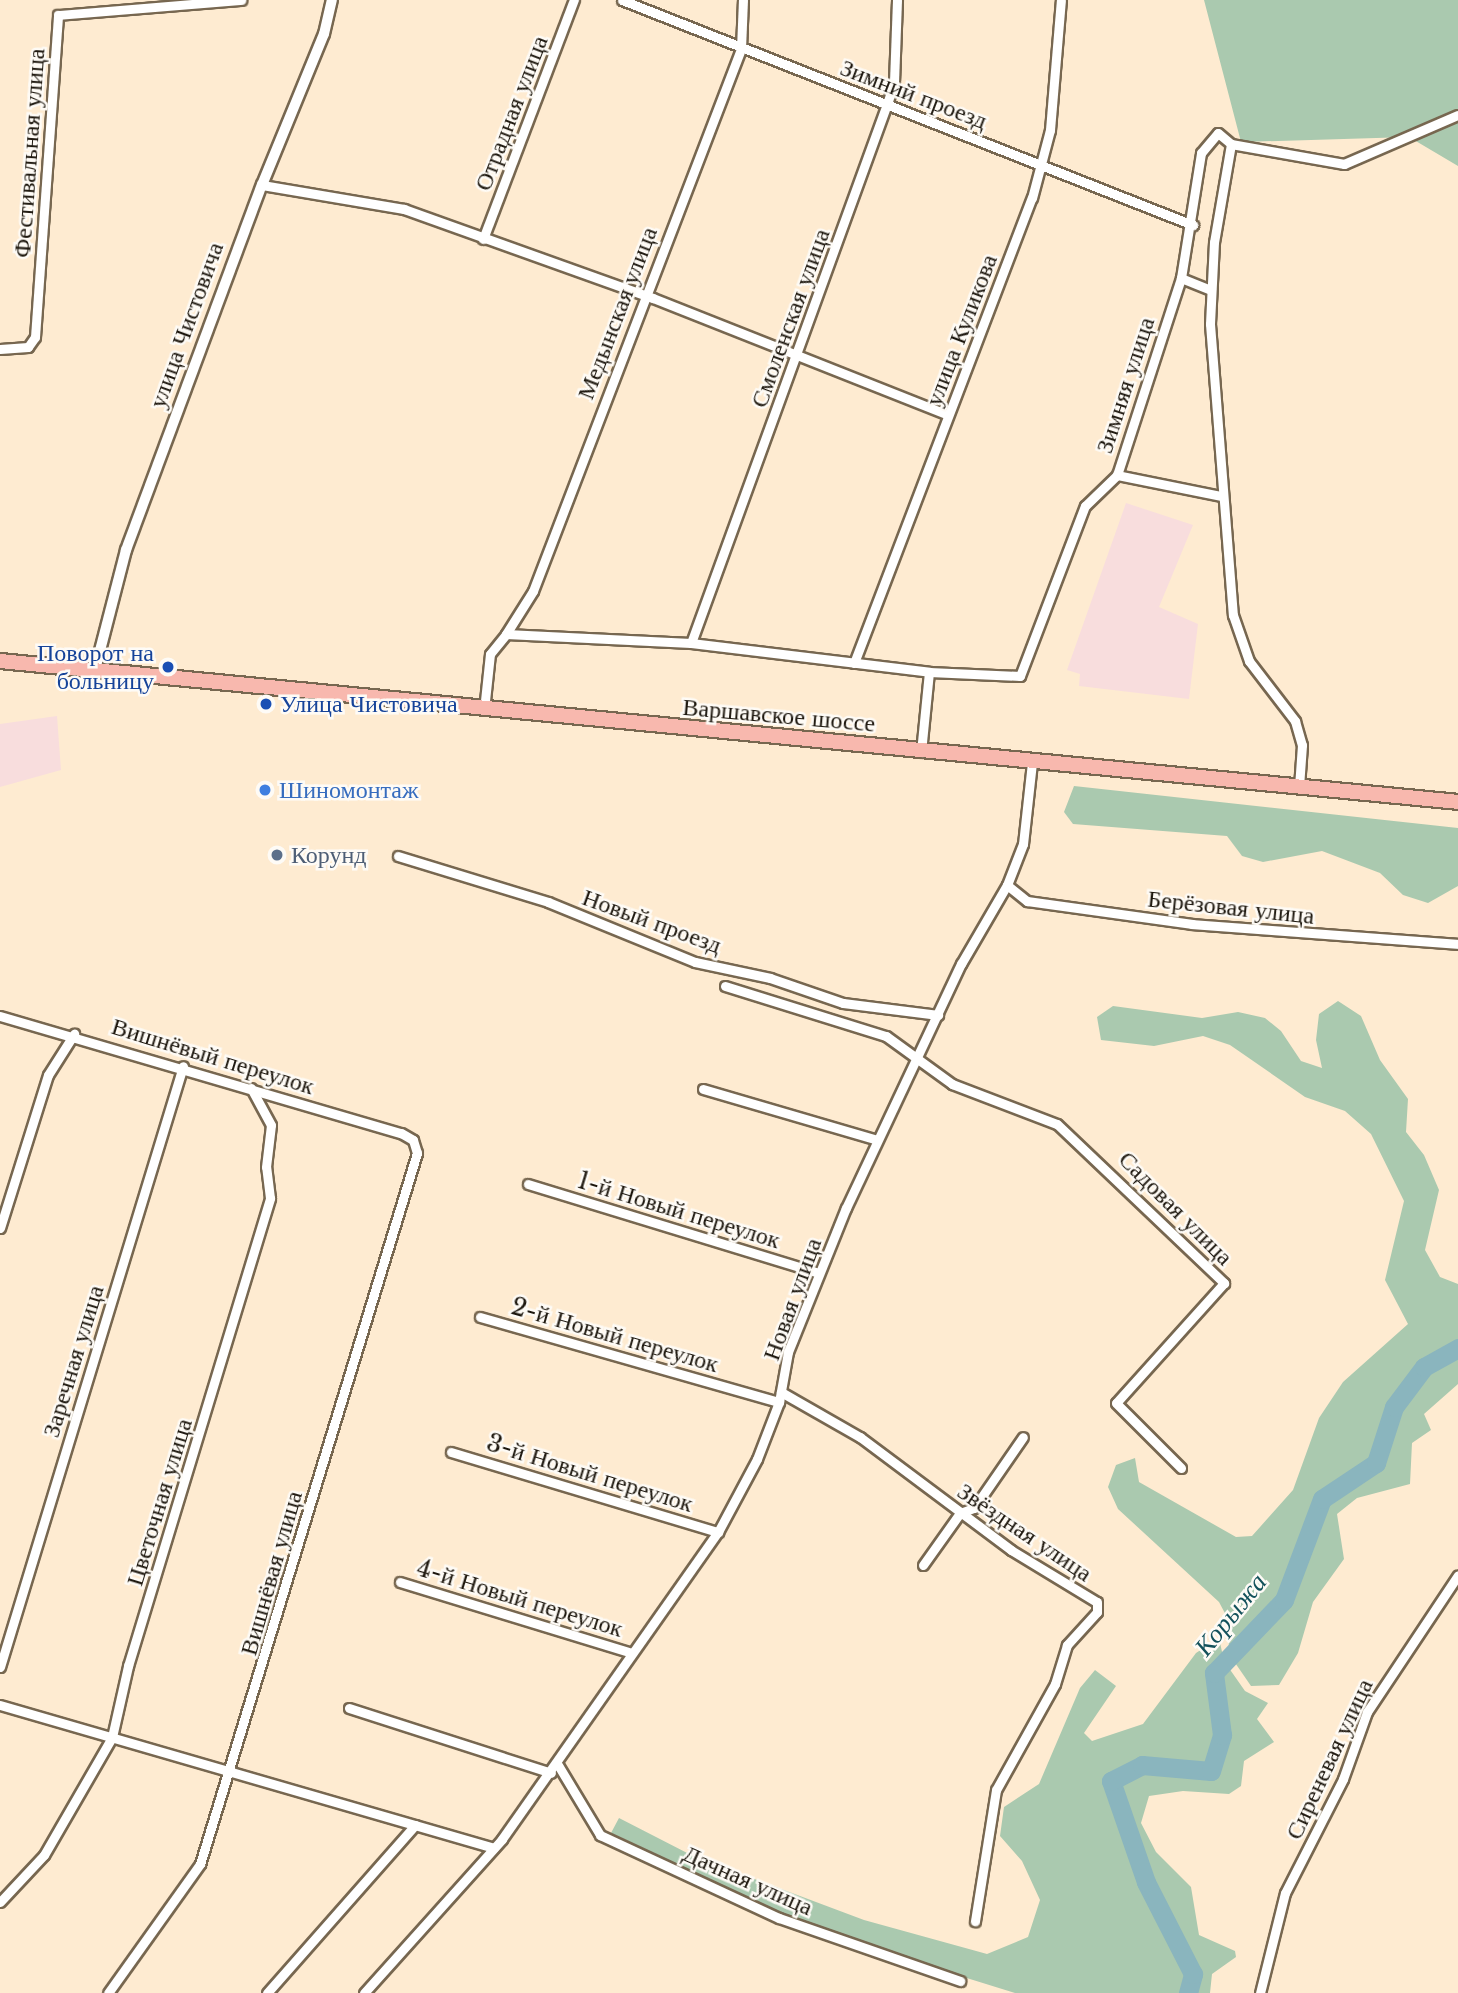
<!DOCTYPE html>
<html>
<head>
<meta charset="utf-8">
<style>
  body { margin:0 }
  #map { position:relative; width:1458px; height:1993px; overflow:hidden; background:#feebd1; font-family:"Libre Baskerville",serif }
  div>[style] { position:absolute }
  .industrial>* { inset:0; background:#f8dddd }
  .forest>* { inset:0; background:#aac9af }
  .river>* { height:19px; margin:-9.5px; padding:0 9.5px; transform-origin:9.5px; border-radius:9.5px; background:#8ab5be }
  .roads { filter:drop-shadow(2px 0 #776750) drop-shadow(-2px 0 #776750) drop-shadow(0 2px #776750) drop-shadow(0 -2px #776750) }
  .minor>* { height:9px; margin:-4.5px; padding:0 4.5px; transform-origin:4.5px; border-radius:4.5px; background:#fff }
  .tertiary>* { height:10px; margin:-5px; padding:0 5px; transform-origin:5px; border-radius:5px; background:#fff }
  .primary>* { height:14px; margin:-7px; padding:0 7px; transform-origin:7px; border-radius:7px; background:#f8b8ae }
  .dots>* { width:19px; height:19px; translate:-50% -50%; box-sizing:border-box; border:4px solid #fefbf6; border-radius:50% }
  span { translate:-50% -50%; white-space:nowrap; text-align:center; line-height:1.15; -webkit-text-stroke:5px #fefbf6; paint-order:stroke }
  .street-label { font-size:24px; color:#1c160d }
  .transit-label { font-size:24px; color:#164399 }
  .right { translate:-100% -50%; text-align:right }
  .left { translate:0 -50%; text-align:left }
  .shop-label { font-size:24px; color:#366cbe }
  .service-label { font-size:24px; color:#4e5e75 }
  .water-label { font-size:26px; color:#13515b; font-style:italic }
</style>
</head>
<body>
<div id="map">
  <div class="industrial">
    <i style="clip-path:polygon(1126px 503px,1193px 525px,1159px 607px,1198px 624px,1189px 699px,1079px 686px,1080px 674px,1067px 670px)"></i>
    <i style="clip-path:polygon(57px 716px,61px 770px,0 787px,0 724px)"></i>
  </div>
  <div class="forest">
    <i style="clip-path:polygon(1204px 0,1458px 0,1458px 166px,1409px 137px,1241px 142px)"></i>
    <i style="clip-path:polygon(1074px 786px,1458px 828px,1458px 886px,1428px 903px,1403px 895px,1380px 873px,1322px 851px,1263px 862px,1242px 856px,1227px 836px,1073px 824px,1064px 812px)"></i>
    <i style="clip-path:polygon(1338px 1001px,1361px 1016px,1380px 1060px,1408px 1099px,1406px 1132px,1424px 1155px,1439px 1190px,1425px 1250px,1440px 1277px,1458px 1284px,1458px 1384px,1424px 1414px,1431px 1430px,1412px 1443px,1410px 1484px,1357px 1498px,1337px 1514px,1344px 1559px,1313px 1602px,1298px 1653px,1279px 1685px,1251px 1686px,1229px 1654px,1228px 1619px,1219px 1602px,1118px 1509px,1108px 1487px,1116px 1465px,1135px 1458px,1139px 1482px,1236px 1537px,1252px 1536px,1293px 1490px,1319px 1418px,1343px 1382px,1408px 1324px,1385px 1280px,1404px 1201px,1371px 1134px,1345px 1111px,1305px 1097px,1230px 1045px,1203px 1036px,1154px 1046px,1101px 1040px,1097px 1017px,1113px 1006px,1202px 1018px,1238px 1012px,1265px 1018px,1281px 1031px,1301px 1061px,1322px 1068px,1316px 1040px,1319px 1014px)"></i>
    <i style="clip-path:polygon(1219px 1638px,1224px 1661px,1245px 1691px,1268px 1703px,1257px 1719px,1274px 1742px,1244px 1761px,1241px 1786px,1229px 1794px,1183px 1791px,1149px 1796px,1141px 1823px,1156px 1852px,1191px 1887px,1199px 1935px,1235px 1951px,1236px 1957px,1212px 1974px,1210px 1993px,1015px 1993px,825px 1934px,611px 1833px,619px 1818px,693px 1856px,864px 1920px,987px 1954px,1028px 1937px,1040px 1900px,1022px 1861px,1000px 1836px,1004px 1807px,1039px 1784px,1080px 1688px,1095px 1670px,1116px 1686px,1084px 1733px,1092px 1741px,1143px 1724px,1196px 1653px)"></i>
  </div>
  <div class="river">
    <i style="left:1188px;top:1993px;width:20px;rotate:-75deg"></i>
    <i style="left:1193px;top:1974px;width:103px;rotate:-117.1deg"></i>
    <i style="left:1146px;top:1882px;width:107px;rotate:-109.1deg"></i>
    <i style="left:1111px;top:1781px;width:35px;rotate:-27deg"></i>
    <i style="left:1142px;top:1765px;width:69px;rotate:5deg"></i>
    <i style="left:1211px;top:1771px;width:38px;rotate:-73deg"></i>
    <i style="left:1222px;top:1735px;width:63px;rotate:-97.4deg"></i>
    <i style="left:1214px;top:1673px;width:101px;rotate:-46.2deg"></i>
    <i style="left:1284px;top:1600px;width:108px;rotate:-69.4deg"></i>
    <i style="left:1322px;top:1499px;width:65px;rotate:-33.7deg"></i>
    <i style="left:1376px;top:1463px;width:59px;rotate:-72.2deg"></i>
    <i style="left:1394px;top:1407px;width:50px;rotate:-53.1deg"></i>
    <i style="left:1424px;top:1367px;width:39px;rotate:-29deg"></i>
  </div>
  <div class="roads">
    <div class="minor">
      <i style="left:622px;top:0;width:614px;rotate:21.51deg"></i>
      <i style="left:1231px;top:144px;width:115px;rotate:10deg"></i>
      <i style="left:1344px;top:164px;width:124px;rotate:-23.3deg"></i>
      <i style="left:262px;top:185px;width:144px;rotate:9.6deg"></i>
      <i style="left:404px;top:209px;width:264px;rotate:19.7deg"></i>
      <i style="left:653px;top:298px;width:317px;rotate:21.6deg"></i>
      <i style="left:483px;top:239px;width:256px;rotate:-69.2deg"></i>
      <i style="left:1181px;top:278px;width:32px;rotate:22deg"></i>
      <i style="left:0;top:349px;width:28px;rotate:-4deg"></i>
      <i style="left:28px;top:347px;width:12px;rotate:-55deg"></i>
      <i style="left:35px;top:337px;width:323px;rotate:-85.9deg"></i>
      <i style="left:58px;top:15px;width:184px;rotate:-4.7deg"></i>
      <i style="left:1117px;top:475px;width:106px;rotate:11.4deg"></i>
      <i style="left:506px;top:634px;width:51px;rotate:-57.9deg"></i>
      <i style="left:533px;top:591px;width:581px;rotate:-69.01deg"></i>
      <i style="left:741px;top:49px;width:49px;rotate:-87.7deg"></i>
      <i style="left:691px;top:643px;width:574px;rotate:-70.02deg"></i>
      <i style="left:887px;top:104px;width:23px;rotate:-72deg"></i>
      <i style="left:894px;top:82px;width:82px;rotate:-87.9deg"></i>
      <i style="left:854px;top:663px;width:498px;rotate:-69.1deg"></i>
      <i style="left:1032px;top:198px;width:70px;rotate:-75.2deg"></i>
      <i style="left:1050px;top:130px;width:130px;rotate:-85.2deg"></i>
      <i style="left:484px;top:710px;width:56px;rotate:-83.9deg"></i>
      <i style="left:490px;top:654px;width:26px;rotate:-51deg"></i>
      <i style="left:506px;top:634px;width:185px;rotate:2.8deg"></i>
      <i style="left:691px;top:643px;width:240px;rotate:6.9deg"></i>
      <i style="left:929px;top:672px;width:91px;rotate:2.5deg"></i>
      <i style="left:1020px;top:676px;width:182px;rotate:-69.1deg"></i>
      <i style="left:1085px;top:506px;width:45px;rotate:-44.1deg"></i>
      <i style="left:1117px;top:475px;width:207px;rotate:-72deg"></i>
      <i style="left:1181px;top:278px;width:127px;rotate:-80.9deg"></i>
      <i style="left:1201px;top:153px;width:26px;rotate:-50deg"></i>
      <i style="left:1218px;top:133px;width:17px;rotate:40deg"></i>
      <i style="left:1231px;top:144px;width:99px;rotate:99.8deg"></i>
      <i style="left:1214px;top:242px;width:82px;rotate:92.8deg"></i>
      <i style="left:1210px;top:324px;width:292px;rotate:85.5deg"></i>
      <i style="left:1233px;top:615px;width:49px;rotate:70.8deg"></i>
      <i style="left:1249px;top:661px;width:76px;rotate:52.5deg"></i>
      <i style="left:1295px;top:721px;width:25px;rotate:74deg"></i>
      <i style="left:1302px;top:745px;width:42px;rotate:94.1deg"></i>
      <i style="left:921px;top:752px;width:80px;rotate:-84.3deg"></i>
      <i style="left:398px;top:856px;width:157px;rotate:17deg"></i>
      <i style="left:548px;top:902px;width:159px;rotate:22.2deg"></i>
      <i style="left:695px;top:962px;width:77px;rotate:12deg"></i>
      <i style="left:770px;top:978px;width:77px;rotate:18.9deg"></i>
      <i style="left:843px;top:1003px;width:96px;rotate:7.2deg"></i>
      <i style="left:1007px;top:885px;width:26px;rotate:39deg"></i>
      <i style="left:1027px;top:901px;width:167px;rotate:7.9deg"></i>
      <i style="left:1192px;top:924px;width:267px;rotate:4.3deg"></i>
      <i style="left:725px;top:986px;width:169px;rotate:17.3deg"></i>
      <i style="left:886px;top:1036px;width:82px;rotate:36deg"></i>
      <i style="left:952px;top:1084px;width:112px;rotate:20.9deg"></i>
      <i style="left:1057px;top:1124px;width:231px;rotate:43.6deg"></i>
      <i style="left:1224px;top:1283px;width:161px;rotate:132deg"></i>
      <i style="left:1116px;top:1403px;width:92px;rotate:45deg"></i>
      <i style="left:0;top:1016px;width:418px;rotate:16.3deg"></i>
      <i style="left:401px;top:1133px;width:14px;rotate:30deg"></i>
      <i style="left:413px;top:1140px;width:14px;rotate:73deg"></i>
      <i style="left:417px;top:1153px;width:743px;rotate:106.97deg"></i>
      <i style="left:200px;top:1864px;width:158px;rotate:125.5deg"></i>
      <i style="left:703px;top:1089px;width:181px;rotate:16.3deg"></i>
      <i style="left:528px;top:1184px;width:304px;rotate:17deg"></i>
      <i style="left:0;top:1228px;width:160px;rotate:-72.6deg"></i>
      <i style="left:48px;top:1075px;width:49px;rotate:-57.6deg"></i>
      <i style="left:480px;top:1317px;width:311px;rotate:15.9deg"></i>
      <i style="left:781px;top:1392px;width:91px;rotate:29.7deg"></i>
      <i style="left:860px;top:1437px;width:189px;rotate:36.8deg"></i>
      <i style="left:1011px;top:1550px;width:100px;rotate:31.2deg"></i>
      <i style="left:1097px;top:1602px;width:10px;rotate:90deg"></i>
      <i style="left:1097px;top:1612px;width:45px;rotate:132.3deg"></i>
      <i style="left:1067px;top:1645px;width:41px;rotate:107.1deg"></i>
      <i style="left:1055px;top:1684px;width:121px;rotate:119.1deg"></i>
      <i style="left:996px;top:1790px;width:133px;rotate:99.1deg"></i>
      <i style="left:451px;top:1452px;width:279px;rotate:16.7deg"></i>
      <i style="left:923px;top:1565px;width:64px;rotate:-54.6deg"></i>
      <i style="left:960px;top:1513px;width:15px;rotate:-20deg"></i>
      <i style="left:974px;top:1508px;width:86px;rotate:-55.4deg"></i>
      <i style="left:400px;top:1582px;width:239px;rotate:17deg"></i>
      <i style="left:0;top:1667px;width:628px;rotate:-73.06deg"></i>
      <i style="left:0;top:1705px;width:514px;rotate:16.14deg"></i>
      <i style="left:349px;top:1708px;width:212px;rotate:17.8deg"></i>
      <i style="left:558px;top:1765px;width:82px;rotate:59deg"></i>
      <i style="left:600px;top:1835px;width:197px;rotate:24.9deg"></i>
      <i style="left:779px;top:1918px;width:192px;rotate:19.2deg"></i>
      <i style="left:0;top:1902px;width:64px;rotate:-46.9deg"></i>
      <i style="left:44px;top:1855px;width:136px;rotate:-60deg"></i>
      <i style="left:112px;top:1737px;width:73px;rotate:-77.3deg"></i>
      <i style="left:128px;top:1666px;width:489px;rotate:-73.1deg"></i>
      <i style="left:270px;top:1198px;width:31px;rotate:-97deg"></i>
      <i style="left:266px;top:1167px;width:42px;rotate:-83.2deg"></i>
      <i style="left:271px;top:1125px;width:42px;rotate:-118.4deg"></i>
      <i style="left:267px;top:1993px;width:224px;rotate:-48.6deg"></i>
      <i style="left:364px;top:1993px;width:207px;rotate:-48.1deg"></i>
      <i style="left:502px;top:1839px;width:375px;rotate:-54.9deg"></i>
      <i style="left:718px;top:1532px;width:83px;rotate:-61.9deg"></i>
      <i style="left:757px;top:1459px;width:61px;rotate:-68.9deg"></i>
      <i style="left:779px;top:1402px;width:51px;rotate:-79.8deg"></i>
      <i style="left:788px;top:1352px;width:155px;rotate:-68.1deg"></i>
      <i style="left:846px;top:1208px;width:270px;rotate:-64.8deg"></i>
      <i style="left:961px;top:964px;width:91px;rotate:-59.8deg"></i>
      <i style="left:1007px;top:885px;width:44px;rotate:-68.7deg"></i>
      <i style="left:1023px;top:844px;width:82px;rotate:-83.7deg"></i>
      <i style="left:1260px;top:1993px;width:103px;rotate:-76deg"></i>
      <i style="left:1285px;top:1893px;width:128px;rotate:-63deg"></i>
      <i style="left:1343px;top:1779px;width:71px;rotate:-70.3deg"></i>
      <i style="left:1367px;top:1712px;width:164px;rotate:-56.4deg"></i>
    </div>
    <div class="tertiary">
      <i style="left:95px;top:670px;width:124px;rotate:-75.5deg"></i>
      <i style="left:126px;top:550px;width:390px;rotate:-69.6deg"></i>
      <i style="left:262px;top:185px;width:163px;rotate:-67.7deg"></i>
      <i style="left:324px;top:34px;width:35px;rotate:-77deg"></i>
    </div>
    <div class="primary">
      <i style="left:0;top:661px;width:1465px;rotate:5.52deg"></i>
    </div>
  </div>
  <div class="dots">
    <i style="left:168px;top:667px;background:#1a4fb4"></i>
    <i style="left:266px;top:704px;background:#1a4fb4"></i>
    <i style="left:265px;top:790px;background:#3f7fe0"></i>
    <i style="left:277px;top:855px;background:#5c6f8a"></i>
  </div>
  <div class="street-label">
    <span style="left:914px;top:94px;rotate:21deg">Зимний проезд</span>
    <span style="left:511px;top:113px;rotate:-69deg">Отрадная улица</span>
    <span style="left:29px;top:153px;rotate:-86deg">Фестивальная улица</span>
    <span style="left:617px;top:313px;rotate:-69deg">Медынская улица</span>
    <span style="left:790px;top:318px;rotate:-70deg">Смоленская улица</span>
    <span style="left:186px;top:325px;rotate:-70deg">улица Чистовича</span>
    <span style="left:961px;top:330px;rotate:-69deg">улица Куликова</span>
    <span style="left:1125px;top:385px;rotate:-72deg">Зимняя улица</span>
    <span style="left:779px;top:715px;rotate:5deg">Варшавское шоссе</span>
    <span style="left:1231px;top:907px;rotate:6deg">Берёзовая улица</span>
    <span style="left:652px;top:921px;rotate:20deg">Новый проезд</span>
    <span style="left:213px;top:1056px;rotate:17deg">Вишнёвый переулок</span>
    <span style="left:1176px;top:1208px;rotate:45deg">Садовая улица</span>
    <span style="left:679px;top:1210px;rotate:17deg">1-й Новый переулок</span>
    <span style="left:792px;top:1299px;rotate:-70deg">Новая улица</span>
    <span style="left:615px;top:1335px;rotate:16deg">2-й Новый переулок</span>
    <span style="left:73px;top:1361px;rotate:-73deg">Заречная улица</span>
    <span style="left:590px;top:1473px;rotate:17deg">3-й Новый переулок</span>
    <span style="left:159px;top:1502px;rotate:-73deg">Цветочная улица</span>
    <span style="left:1025px;top:1532px;rotate:34deg">Звёздная улица</span>
    <span style="left:271px;top:1573px;rotate:-74deg">Вишнёвая улица</span>
    <span style="left:520px;top:1598px;rotate:17deg">4-й Новый переулок</span>
    <span style="left:1329px;top:1759px;rotate:-65deg">Сиреневая улица</span>
    <span style="left:748px;top:1880px;rotate:24deg">Дачная улица</span>
  </div>
  <div class="transit-label">
    <span class="right" style="left:154px;top:667px">Поворот на<br>больницу</span>
    <span class="left" style="left:280px;top:704px">Улица Чистовича</span>
  </div>
  <div class="shop-label">
    <span class="left" style="left:279px;top:790px">Шиномонтаж</span>
  </div>
  <div class="service-label">
    <span class="left" style="left:291px;top:855px">Корунд</span>
  </div>
  <div class="water-label">
    <span style="left:1231px;top:1615px;rotate:-51deg">Корыжа</span>
  </div>
</div>
</body>
</html>
